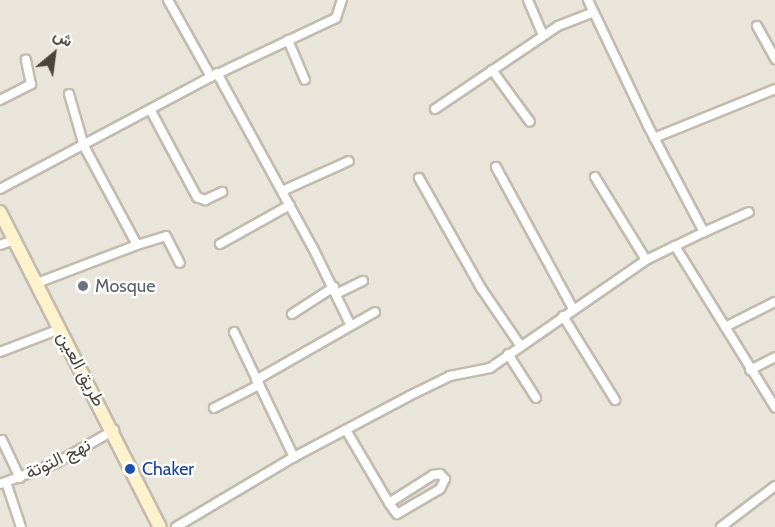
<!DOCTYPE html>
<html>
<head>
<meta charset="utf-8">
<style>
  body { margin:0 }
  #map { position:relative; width:775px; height:527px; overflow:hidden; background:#f6f3ec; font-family:Cabin,Vazirmatn,sans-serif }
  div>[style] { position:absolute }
  .residential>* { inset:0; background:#eae5da; transform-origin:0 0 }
  .roads { filter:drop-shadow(2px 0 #c2bbae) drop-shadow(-2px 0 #c2bbae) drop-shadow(0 2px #c2bbae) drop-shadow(0 -2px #c2bbae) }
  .street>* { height:8px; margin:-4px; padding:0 4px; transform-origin:4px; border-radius:4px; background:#fff }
  .secondary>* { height:12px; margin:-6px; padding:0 6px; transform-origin:6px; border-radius:6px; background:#fff3cd }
  .dots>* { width:16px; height:16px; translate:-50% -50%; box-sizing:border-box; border:3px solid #fff; border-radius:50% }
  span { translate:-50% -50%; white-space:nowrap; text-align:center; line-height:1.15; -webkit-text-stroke:4.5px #fff; paint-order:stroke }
  .worship-label { font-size:18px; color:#5b616d }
  .left { translate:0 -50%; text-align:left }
  .street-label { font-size:18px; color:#4b4439 }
  .transit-label { font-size:18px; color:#164399 }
  .north { position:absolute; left:24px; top:24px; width:60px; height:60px; -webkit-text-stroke:4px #fff; paint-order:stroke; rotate:29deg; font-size:16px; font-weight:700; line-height:24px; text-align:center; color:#4b4439 }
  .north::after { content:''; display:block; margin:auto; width:21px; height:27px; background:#4b4439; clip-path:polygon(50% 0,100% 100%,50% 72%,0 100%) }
</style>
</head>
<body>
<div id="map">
  <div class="residential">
    <i style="left:0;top:0;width:775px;height:527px"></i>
  </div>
  <div class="roads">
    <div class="street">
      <i style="left:168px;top:0;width:88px;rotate:60.8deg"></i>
      <i style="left:528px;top:0;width:39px;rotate:67deg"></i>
      <i style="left:588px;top:0;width:140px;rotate:64.5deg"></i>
      <i style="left:648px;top:126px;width:120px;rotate:62.2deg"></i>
      <i style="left:704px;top:232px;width:32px;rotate:154deg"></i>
      <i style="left:757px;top:26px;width:38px;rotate:61deg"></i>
      <i style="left:288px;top:40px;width:43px;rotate:67deg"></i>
      <i style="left:492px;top:70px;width:64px;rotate:53.8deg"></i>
      <i style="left:217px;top:73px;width:200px;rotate:61.3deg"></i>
      <i style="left:313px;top:248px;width:85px;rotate:64deg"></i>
      <i style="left:69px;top:94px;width:54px;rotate:73.9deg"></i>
      <i style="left:84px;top:146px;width:112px;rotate:61.8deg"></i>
      <i style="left:137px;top:245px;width:30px;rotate:-17deg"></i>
      <i style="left:166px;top:236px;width:30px;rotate:63deg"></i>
      <i style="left:0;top:100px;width:35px;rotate:-27deg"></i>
      <i style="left:31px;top:84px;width:25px;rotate:-102deg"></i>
      <i style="left:435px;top:109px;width:148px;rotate:-34deg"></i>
      <i style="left:558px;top:26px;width:36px;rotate:-21deg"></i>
      <i style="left:151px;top:111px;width:98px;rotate:61.9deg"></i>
      <i style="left:197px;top:197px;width:9px;rotate:21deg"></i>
      <i style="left:205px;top:200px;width:19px;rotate:-25deg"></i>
      <i style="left:654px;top:138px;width:131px;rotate:-22deg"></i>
      <i style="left:496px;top:167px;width:162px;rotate:61.5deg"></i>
      <i style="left:595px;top:177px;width:97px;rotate:58.4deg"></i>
      <i style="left:419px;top:178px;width:126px;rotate:60.6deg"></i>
      <i style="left:481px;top:288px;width:69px;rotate:55.6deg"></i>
      <i style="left:0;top:189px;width:239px;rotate:-28deg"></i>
      <i style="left:211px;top:77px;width:138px;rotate:-25.3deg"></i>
      <i style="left:336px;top:18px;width:19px;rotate:-72deg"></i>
      <i style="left:282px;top:191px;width:73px;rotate:-24.1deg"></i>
      <i style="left:704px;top:232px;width:49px;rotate:-24deg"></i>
      <i style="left:220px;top:244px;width:80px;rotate:-29.1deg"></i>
      <i style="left:0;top:245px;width:15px;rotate:-20deg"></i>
      <i style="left:37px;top:283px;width:107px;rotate:-20.8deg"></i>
      <i style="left:336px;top:294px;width:30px;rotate:-26deg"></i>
      <i style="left:292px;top:314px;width:50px;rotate:-32.7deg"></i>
      <i style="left:563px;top:316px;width:99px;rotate:58.2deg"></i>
      <i style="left:725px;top:327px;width:56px;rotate:-26.6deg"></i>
      <i style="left:234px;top:332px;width:139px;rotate:64.4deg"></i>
      <i style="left:0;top:352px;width:64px;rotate:-21deg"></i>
      <i style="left:508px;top:354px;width:52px;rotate:57.5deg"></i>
      <i style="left:750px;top:370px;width:28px;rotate:-27deg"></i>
      <i style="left:256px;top:380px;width:137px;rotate:-29.7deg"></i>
      <i style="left:214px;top:408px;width:51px;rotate:-27.1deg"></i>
      <i style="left:346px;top:430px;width:85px;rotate:59.5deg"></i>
      <i style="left:389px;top:503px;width:9px;rotate:54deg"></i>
      <i style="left:394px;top:510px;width:5px;rotate:53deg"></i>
      <i style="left:397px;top:514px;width:50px;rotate:-30.2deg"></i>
      <i style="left:440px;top:489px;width:11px;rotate:-63deg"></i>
      <i style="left:445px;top:479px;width:7px;rotate:-135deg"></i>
      <i style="left:440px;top:474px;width:7px;rotate:172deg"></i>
      <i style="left:433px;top:475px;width:52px;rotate:147.5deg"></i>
      <i style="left:2px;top:440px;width:42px;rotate:64.7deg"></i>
      <i style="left:6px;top:482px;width:47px;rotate:71.6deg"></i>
      <i style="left:0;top:484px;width:60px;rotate:-20.6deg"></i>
      <i style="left:56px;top:463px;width:67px;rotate:-29.6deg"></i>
      <i style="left:176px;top:527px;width:137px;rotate:-30.7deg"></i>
      <i style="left:294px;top:457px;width:130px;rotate:-27.9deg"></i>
      <i style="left:409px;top:396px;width:46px;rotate:-26deg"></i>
      <i style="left:450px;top:376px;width:41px;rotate:-11.3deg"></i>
      <i style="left:490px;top:368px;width:190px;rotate:-34.7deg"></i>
      <i style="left:646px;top:260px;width:32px;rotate:-26deg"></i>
      <i style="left:675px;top:246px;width:190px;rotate:58.2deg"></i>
      <i style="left:721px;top:527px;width:68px;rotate:-37.2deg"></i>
    </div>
    <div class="secondary">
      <i style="left:0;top:212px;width:353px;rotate:63.1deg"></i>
    </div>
  </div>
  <div class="dots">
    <i style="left:83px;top:286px;background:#6b7280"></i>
    <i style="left:130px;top:469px;background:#1a4fb4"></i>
  </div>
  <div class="worship-label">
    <span class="left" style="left:95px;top:286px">Mosque</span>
  </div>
  <div class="street-label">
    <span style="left:81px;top:369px;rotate:62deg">طريق العين</span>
    <span style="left:58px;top:459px;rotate:-26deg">نهج التوتة</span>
  </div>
  <div class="transit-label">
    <span class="left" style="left:142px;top:469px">Chaker</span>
  </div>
  <div class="north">ش</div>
</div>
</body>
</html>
